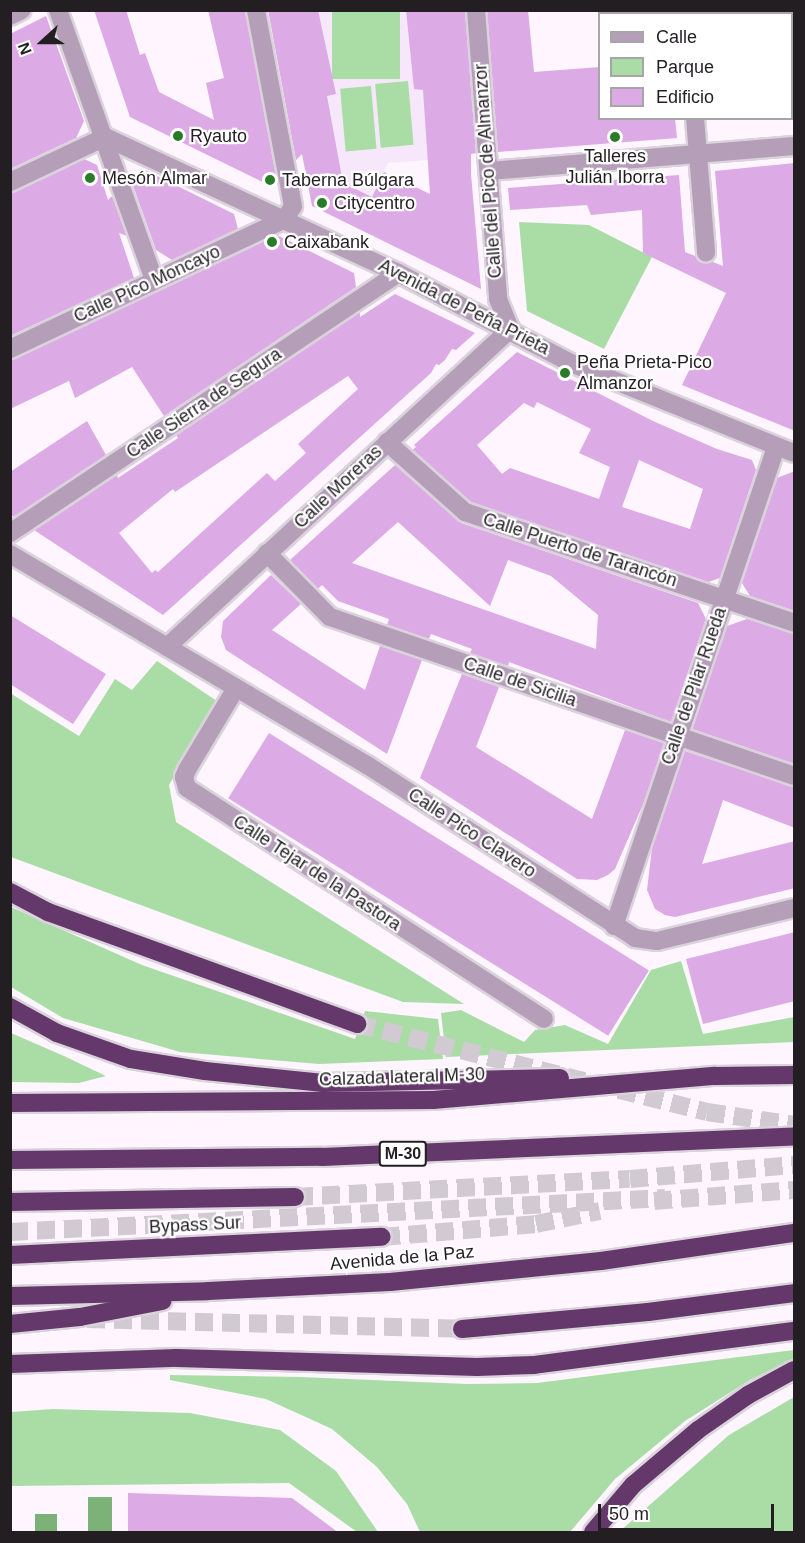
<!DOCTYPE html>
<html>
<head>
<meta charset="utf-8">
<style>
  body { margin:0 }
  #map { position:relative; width:805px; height:1543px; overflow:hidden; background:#fef5ff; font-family:Helvetica,sans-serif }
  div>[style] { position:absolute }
  .built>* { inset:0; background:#f7e7fa }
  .green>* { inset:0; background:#aadda6; transform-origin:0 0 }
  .water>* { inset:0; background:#7cb178; transform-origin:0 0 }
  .building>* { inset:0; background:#dcaae5; transform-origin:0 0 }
  .highway-tunnel>* { height:18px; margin-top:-9px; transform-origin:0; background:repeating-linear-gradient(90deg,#d2cad3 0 18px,transparent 0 27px) }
  .roads { filter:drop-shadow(2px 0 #dbd3dc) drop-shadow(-2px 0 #dbd3dc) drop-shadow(0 2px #dbd3dc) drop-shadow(0 -2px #dbd3dc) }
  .minor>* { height:18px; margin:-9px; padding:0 9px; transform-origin:9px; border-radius:9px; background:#b49eb8 }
  .highway>* { height:18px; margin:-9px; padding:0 9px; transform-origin:9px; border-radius:9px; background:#65386c }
  .dots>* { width:16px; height:16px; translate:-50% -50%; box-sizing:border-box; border:3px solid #fff; border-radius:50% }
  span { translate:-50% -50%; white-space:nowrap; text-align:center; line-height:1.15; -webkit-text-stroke:4.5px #fff; paint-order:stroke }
  .shield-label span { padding:2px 4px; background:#fff; border:2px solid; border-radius:4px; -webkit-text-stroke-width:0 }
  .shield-label { font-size:16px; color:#221e22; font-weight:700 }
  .poi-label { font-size:18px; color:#221e22 }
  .left { translate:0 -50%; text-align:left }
  .street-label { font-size:18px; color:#221e22 }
  .frame { position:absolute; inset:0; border:12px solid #221e22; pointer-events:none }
  .legend { position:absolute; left:598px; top:12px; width:195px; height:108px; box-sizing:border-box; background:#fff; border:2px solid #a7a5a7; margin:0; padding:8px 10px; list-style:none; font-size:18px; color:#221e22 }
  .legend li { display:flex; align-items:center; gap:12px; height:30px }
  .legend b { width:30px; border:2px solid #a7a5a7 }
  .north { position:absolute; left:12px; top:12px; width:60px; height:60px; -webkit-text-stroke:4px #fff; paint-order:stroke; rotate:249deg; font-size:16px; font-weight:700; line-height:24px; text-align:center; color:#221e22 }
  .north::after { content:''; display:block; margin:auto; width:21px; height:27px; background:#221e22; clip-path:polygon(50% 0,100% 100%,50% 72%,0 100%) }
  .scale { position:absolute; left:598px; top:1504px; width:176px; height:27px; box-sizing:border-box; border:3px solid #221e22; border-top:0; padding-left:8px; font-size:18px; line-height:21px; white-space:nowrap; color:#221e22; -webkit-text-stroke:4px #fff; paint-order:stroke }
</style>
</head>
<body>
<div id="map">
  <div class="built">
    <i style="clip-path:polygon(274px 11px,457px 11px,470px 157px,388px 163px,357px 228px)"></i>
  </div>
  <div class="green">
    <i style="left:332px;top:11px;width:68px;height:68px"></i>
    <i style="left:408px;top:81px;width:64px;height:33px;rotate:85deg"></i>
    <i style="left:371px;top:86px;width:63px;height:31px;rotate:85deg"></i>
    <i style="clip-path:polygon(519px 222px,589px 225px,652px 257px,604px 349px,527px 311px)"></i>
    <i style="clip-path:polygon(157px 661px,217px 701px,169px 785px,176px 822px,464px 1004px,403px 1002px,11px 857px,10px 693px,79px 736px,115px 679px,132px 690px)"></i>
    <i style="clip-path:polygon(11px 907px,142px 965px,355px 1039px,365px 1011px,438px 1019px,443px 1059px,319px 1064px,180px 1052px,63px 1018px,11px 987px)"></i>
    <i style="clip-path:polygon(681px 961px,703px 1034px,794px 1017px,794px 1042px,446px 1057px,441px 1013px,461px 1010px,524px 1042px,535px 1030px,565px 1025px,608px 1044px,651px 970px)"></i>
    <i style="clip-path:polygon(11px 1033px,64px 1056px,106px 1076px,79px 1083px,11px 1082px)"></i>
    <i style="clip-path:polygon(794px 1350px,794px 1359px,750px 1380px,685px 1421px,615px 1479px,570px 1532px,420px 1532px,407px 1504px,377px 1467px,332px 1429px,266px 1399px,170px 1380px,170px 1375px,301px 1377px,467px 1384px,537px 1383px)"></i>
    <i style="clip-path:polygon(794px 1397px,794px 1532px,619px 1532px,729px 1435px)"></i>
    <i style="clip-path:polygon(53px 1409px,190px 1413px,280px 1430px,336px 1471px,378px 1532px,357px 1532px,289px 1483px,11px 1486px,11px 1412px)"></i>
  </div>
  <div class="water">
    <i style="left:88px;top:1497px;width:24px;height:35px"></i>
    <i style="left:35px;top:1514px;width:22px;height:18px"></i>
  </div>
  <div class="building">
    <i style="clip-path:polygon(94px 10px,126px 10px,140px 55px,145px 53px,159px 92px,214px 120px,206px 83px,224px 78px,208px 10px,245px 10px,277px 180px,271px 186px,130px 117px)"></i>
    <i style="clip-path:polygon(268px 10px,318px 10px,336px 94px,327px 96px,343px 183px,372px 197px,384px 172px,430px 194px,423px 90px,414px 89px,406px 10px,465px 10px,476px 153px,471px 154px,471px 174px,481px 289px,312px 206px,302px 154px,296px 160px)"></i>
    <i style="clip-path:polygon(487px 10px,528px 10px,534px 72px,600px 67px,600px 118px,675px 118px,677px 138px,498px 152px)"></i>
    <i style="clip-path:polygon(46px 16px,84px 121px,76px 138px,10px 169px,10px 34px)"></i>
    <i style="clip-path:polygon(84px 159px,97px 165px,108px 200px,112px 196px,127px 236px,119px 233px,134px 278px,10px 336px,10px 193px)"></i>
    <i style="clip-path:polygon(795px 163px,795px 431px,682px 385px,726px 293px,643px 253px,642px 210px,591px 215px,587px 205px,510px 210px,508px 188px,679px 175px,685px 252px,695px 256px,702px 263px,713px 262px,723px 266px,715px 171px)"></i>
    <i style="clip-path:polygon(143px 169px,234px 214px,238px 229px,172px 260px,156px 250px,131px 180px)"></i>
    <i style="clip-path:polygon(277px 235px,354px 273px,356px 287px,164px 416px,132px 367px,75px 398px,69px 381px,10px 409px,10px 360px)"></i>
    <i style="clip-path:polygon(evenodd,395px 294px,475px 333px,456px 350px,452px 349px,445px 360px,439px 365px,436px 364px,431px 373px,163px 615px,34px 530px,117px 475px,118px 478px,178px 438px,176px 435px,360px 312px,360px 317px,395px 294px,348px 376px,358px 389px,298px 444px,306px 453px,275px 481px,267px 473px,158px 572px,155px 570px,152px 573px,119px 533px,173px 489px,175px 492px,348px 376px)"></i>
    <i style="clip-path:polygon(evenodd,517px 352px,653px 421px,717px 449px,752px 460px,756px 470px,720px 578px,708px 582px,471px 502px,412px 450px,416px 447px,414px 445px,517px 352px,537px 402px,591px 429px,579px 453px,610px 467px,599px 499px,510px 468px,502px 474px,477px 445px,524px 403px,534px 408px,537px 402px,517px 352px,639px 460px,703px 489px,690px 529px,622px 507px,639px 460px)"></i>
    <i style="clip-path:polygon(87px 421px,106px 455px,14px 517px,10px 514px,10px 472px)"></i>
    <i style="clip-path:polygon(evenodd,395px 465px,461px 523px,698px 603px,706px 619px,671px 722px,509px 662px,508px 666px,470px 653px,472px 649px,431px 634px,429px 639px,387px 625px,389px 619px,338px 601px,322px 585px,318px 589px,290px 560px,395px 465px,398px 522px,490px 606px,508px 560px,551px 576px,598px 615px,596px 649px,352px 563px,398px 522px)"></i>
    <i style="clip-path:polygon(795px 471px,795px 611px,750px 596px,742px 583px,777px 478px)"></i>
    <i style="clip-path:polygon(271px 575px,301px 604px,272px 630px,365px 690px,380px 646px,422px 660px,387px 754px,226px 650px,221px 637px,223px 621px)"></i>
    <i style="clip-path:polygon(10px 615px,106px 674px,73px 724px,10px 684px)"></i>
    <i style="clip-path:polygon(747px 619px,795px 634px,795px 764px,692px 729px,727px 626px)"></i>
    <i style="clip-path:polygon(462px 674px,499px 687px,476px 747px,592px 819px,625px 730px,664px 743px,644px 802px,615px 869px,608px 875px,597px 880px,577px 879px,420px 778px)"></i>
    <i style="left:269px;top:733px;width:448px;height:77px;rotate:32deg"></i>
    <i style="clip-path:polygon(685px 751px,795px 787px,795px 828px,723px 800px,702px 864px,795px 841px,795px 888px,675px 917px,665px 915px,655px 909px,647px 890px,652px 848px)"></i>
    <i style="clip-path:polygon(795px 932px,795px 1001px,703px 1024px,686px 959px)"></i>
    <i style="clip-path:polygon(128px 1493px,292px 1498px,339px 1533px,128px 1533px)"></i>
  </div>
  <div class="highway-tunnel">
    <i style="left:357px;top:1024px;width:361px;rotate:14.1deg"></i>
    <i style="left:707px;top:1112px;width:88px;rotate:8.5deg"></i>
    <i style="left:295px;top:1197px;width:335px;rotate:-3.1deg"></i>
    <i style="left:630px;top:1179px;width:165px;rotate:-4.9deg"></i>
    <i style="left:654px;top:1201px;width:140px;rotate:-4.5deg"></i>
    <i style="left:10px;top:1232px;width:656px;rotate:-2.97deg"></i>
    <i style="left:382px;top:1237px;width:155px;rotate:-4.8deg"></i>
    <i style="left:536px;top:1224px;width:65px;rotate:-11.5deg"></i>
    <i style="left:87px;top:1319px;width:375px;rotate:1.5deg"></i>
  </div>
  <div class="roads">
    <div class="minor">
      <i style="left:58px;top:10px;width:286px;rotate:70.4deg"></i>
      <i style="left:476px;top:10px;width:290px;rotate:85.6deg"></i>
      <i style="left:498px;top:299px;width:32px;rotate:68deg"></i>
      <i style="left:685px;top:10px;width:4px;rotate:76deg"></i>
      <i style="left:10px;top:16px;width:13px;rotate:-27deg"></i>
      <i style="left:695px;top:118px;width:135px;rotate:85.3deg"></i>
      <i style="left:105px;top:137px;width:323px;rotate:24.9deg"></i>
      <i style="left:398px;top:273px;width:195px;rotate:27.5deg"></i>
      <i style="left:571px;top:363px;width:240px;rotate:22deg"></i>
      <i style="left:489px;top:171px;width:306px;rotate:-4.7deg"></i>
      <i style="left:10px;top:182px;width:105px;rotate:-25.3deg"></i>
      <i style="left:10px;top:349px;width:304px;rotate:-25.3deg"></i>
      <i style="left:285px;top:219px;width:15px;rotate:-58deg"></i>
      <i style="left:293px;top:206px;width:199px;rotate:-100.7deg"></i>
      <i style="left:387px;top:442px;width:105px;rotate:41.9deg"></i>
      <i style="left:465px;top:512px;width:347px;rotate:18.6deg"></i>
      <i style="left:10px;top:533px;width:467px;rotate:-33.8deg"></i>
      <i style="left:267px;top:553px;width:90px;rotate:45.5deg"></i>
      <i style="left:330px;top:617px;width:490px;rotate:18.9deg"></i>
      <i style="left:10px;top:554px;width:415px;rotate:30.6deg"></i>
      <i style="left:367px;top:765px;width:319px;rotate:32.8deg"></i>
      <i style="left:635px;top:938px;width:22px;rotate:8deg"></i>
      <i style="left:657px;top:941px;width:141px;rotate:-13.5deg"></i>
      <i style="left:167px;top:647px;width:468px;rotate:-42.8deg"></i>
      <i style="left:236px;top:688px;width:96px;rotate:120.9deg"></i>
      <i style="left:187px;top:770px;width:8px;rotate:113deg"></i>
      <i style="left:184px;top:777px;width:11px;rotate:75deg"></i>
      <i style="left:187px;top:788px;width:425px;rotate:32.9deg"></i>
      <i style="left:614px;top:926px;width:506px;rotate:-71.31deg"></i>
    </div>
    <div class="highway">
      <i style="left:10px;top:892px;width:43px;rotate:27.8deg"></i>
      <i style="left:48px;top:912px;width:329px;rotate:19.9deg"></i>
      <i style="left:10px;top:1007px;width:54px;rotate:29deg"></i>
      <i style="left:57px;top:1033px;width:78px;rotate:19.4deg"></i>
      <i style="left:131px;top:1059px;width:75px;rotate:9.2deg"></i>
      <i style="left:205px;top:1071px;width:119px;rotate:5.8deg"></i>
      <i style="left:323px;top:1083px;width:237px;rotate:-1.2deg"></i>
      <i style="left:10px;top:1103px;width:423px;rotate:-0.4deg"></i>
      <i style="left:433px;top:1100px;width:283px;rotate:-4.9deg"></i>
      <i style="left:715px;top:1076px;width:79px;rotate:-0.7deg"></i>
      <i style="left:10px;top:1160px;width:312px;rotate:-0.6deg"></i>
      <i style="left:322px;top:1157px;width:472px;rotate:-2.5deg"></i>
      <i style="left:10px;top:1202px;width:285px;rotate:-1deg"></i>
      <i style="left:10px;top:1255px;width:372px;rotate:-2.8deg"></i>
      <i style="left:10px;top:1296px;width:198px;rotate:-1.4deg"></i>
      <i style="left:208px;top:1291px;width:182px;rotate:-2.8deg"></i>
      <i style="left:390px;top:1282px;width:212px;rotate:-5.7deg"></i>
      <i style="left:601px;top:1261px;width:195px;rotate:-8.3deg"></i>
      <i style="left:10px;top:1324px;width:70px;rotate:-5.7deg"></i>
      <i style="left:80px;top:1317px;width:84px;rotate:-11deg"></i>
      <i style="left:462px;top:1329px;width:187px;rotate:-5.2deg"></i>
      <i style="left:648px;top:1312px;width:147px;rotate:-7.4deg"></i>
      <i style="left:10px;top:1364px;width:167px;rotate:-2.1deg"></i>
      <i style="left:177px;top:1358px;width:300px;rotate:1.7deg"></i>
      <i style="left:477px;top:1367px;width:57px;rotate:-2deg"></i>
      <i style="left:534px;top:1365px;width:262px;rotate:-7.5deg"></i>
      <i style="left:593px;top:1532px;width:62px;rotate:-49.6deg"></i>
      <i style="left:633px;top:1485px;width:85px;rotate:-40.2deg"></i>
      <i style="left:698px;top:1430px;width:61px;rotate:-35deg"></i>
      <i style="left:748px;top:1395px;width:52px;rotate:-28.5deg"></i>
    </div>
  </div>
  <div class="dots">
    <i style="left:178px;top:136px;background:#297c27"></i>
    <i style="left:615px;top:137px;background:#297c27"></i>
    <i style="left:90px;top:178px;background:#297c27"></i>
    <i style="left:270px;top:180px;background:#297c27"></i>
    <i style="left:322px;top:203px;background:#297c27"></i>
    <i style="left:272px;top:242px;background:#297c27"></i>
    <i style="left:565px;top:373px;background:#297c27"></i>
  </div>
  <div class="shield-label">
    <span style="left:403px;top:1154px">M-30</span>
  </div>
  <div class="poi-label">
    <span class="left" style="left:190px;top:136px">Ryauto</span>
    <span style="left:615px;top:167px">Talleres<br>Julián Iborra</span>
    <span class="left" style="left:102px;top:178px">Mesón Almar</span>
    <span class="left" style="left:282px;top:180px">Taberna Búlgara</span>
    <span class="left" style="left:334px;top:203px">Citycentro</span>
    <span class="left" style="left:284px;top:242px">Caixabank</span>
    <span class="left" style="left:577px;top:373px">Peña Prieta-Pico<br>Almanzor</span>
  </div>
  <div class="street-label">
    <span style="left:488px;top:171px;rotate:-94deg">Calle del Pico de Almanzor</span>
    <span style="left:147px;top:284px;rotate:-25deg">Calle Pico Moncayo</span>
    <span style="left:464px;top:307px;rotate:27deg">Avenida de Peña Prieta</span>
    <span style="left:204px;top:403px;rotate:-34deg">Calle Sierra de Segura</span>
    <span style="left:338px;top:487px;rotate:-43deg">Calle Moreras</span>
    <span style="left:580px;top:550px;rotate:18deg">Calle Puerto de Tarancón</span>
    <span style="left:520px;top:682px;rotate:19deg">Calle de Sicilia</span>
    <span style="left:694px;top:686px;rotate:-71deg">Calle de Pilar Rueda</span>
    <span style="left:472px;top:833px;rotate:33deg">Calle Pico Clavero</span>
    <span style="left:317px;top:873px;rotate:33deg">Calle Tejar de la Pastora</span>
    <span style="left:402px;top:1077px;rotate:-2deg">Calzada lateral M-30</span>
    <span style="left:195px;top:1225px;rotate:-3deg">Bypass Sur</span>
    <span style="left:402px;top:1258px;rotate:-5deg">Avenida de la Paz</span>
  </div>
  <div class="frame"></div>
  <ul class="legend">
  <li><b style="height:8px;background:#b49eb8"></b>Calle</li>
  <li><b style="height:16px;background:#aadda6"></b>Parque</li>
  <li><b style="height:16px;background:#dcaae5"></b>Edificio</li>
  </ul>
  <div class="north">N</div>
  <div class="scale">50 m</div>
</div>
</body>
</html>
